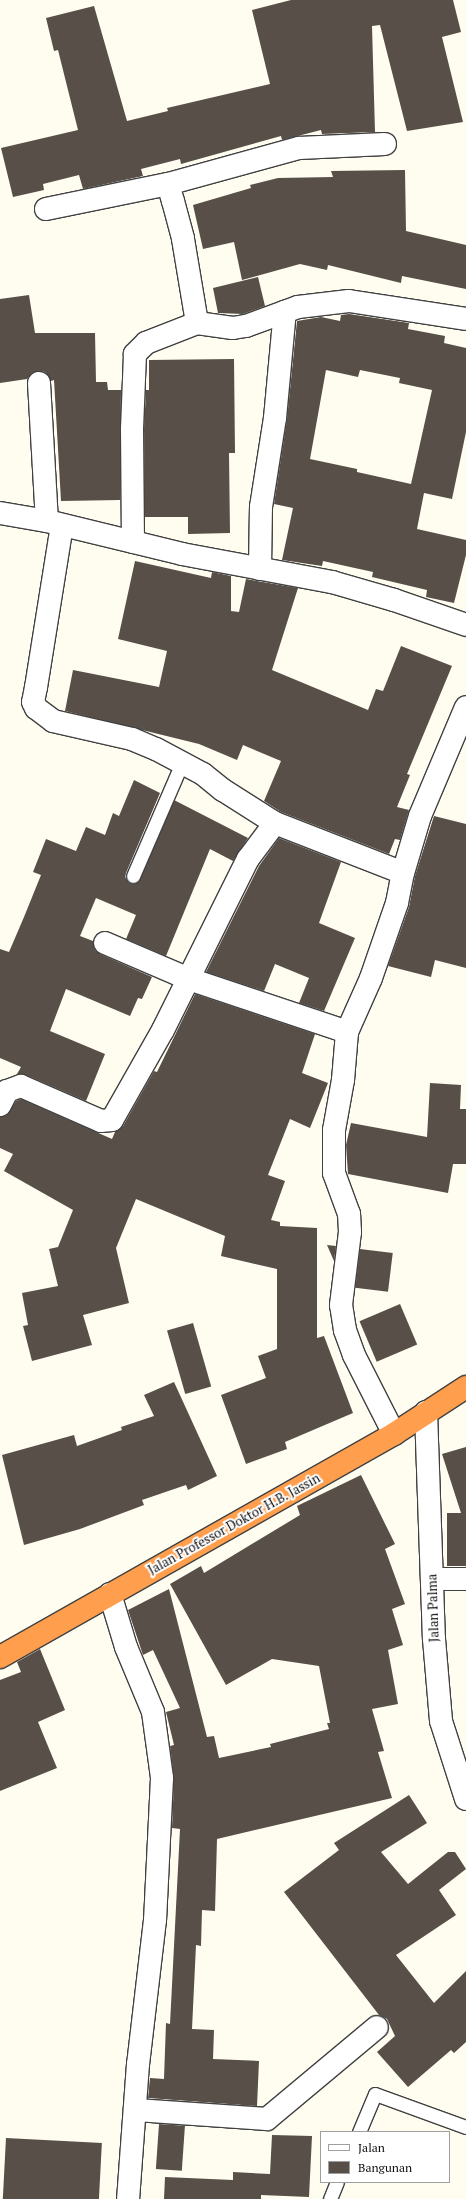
<!DOCTYPE html>
<html>
<head>
<meta charset="utf-8">
<style>
  body { margin:0 }
  #map { position:relative; width:466px; height:2199px; overflow:hidden; background:#fffcf0; font-family:"PT Serif",serif }
  div>[style] { position:absolute }
  .building>* { inset:0; background:#584f49; transform-origin:0 0 }
  .roads { filter:drop-shadow(1px 0 #414141) drop-shadow(-1px 0 #414141) drop-shadow(0 1px #414141) drop-shadow(0 -1px #414141) }
  .lane>* { height:13px; margin:-6.5px; padding:0 6.5px; transform-origin:6.5px; border-radius:6.5px; background:#fff }
  .street>* { height:22px; margin:-11px; padding:0 11px; transform-origin:11px; border-radius:11px; background:#fff }
  .highway>* { height:22px; margin:-11px; padding:0 11px; transform-origin:11px; border-radius:11px; background:#ff9f4e }
  span { translate:-50% -50%; white-space:nowrap; text-align:center; line-height:1.15; -webkit-text-stroke:4px #fff; paint-order:stroke }
  .street-label { font-size:13px; color:#0e0e0e }
  .legend { position:absolute; left:320px; top:2131px; width:130px; height:52px; box-sizing:border-box; background:#fff; border:1px solid #9f9f9f; margin:0; padding:5px 7px; list-style:none; font-size:12px; color:#0e0e0e }
  .legend li { display:flex; align-items:center; gap:8px; height:20px }
  .legend b { width:20px; border:1px solid #9f9f9f }
</style>
</head>
<body>
<div id="map">
  <div class="building">
    <i style="clip-path:polygon(291px 0,453px 0,461px 32px,442px 37px,463px 122px,407px 131px,380px 25px,372px 26px,375px 132px,322px 134px,321px 130px,282px 140px,281px 136px,181px 164px,180px 159px,141px 169px,143px 176px,83px 189px,79px 175px,43px 184px,44px 190px,13px 197px,1px 148px,78px 130px,58px 50px,54px 51px,46px 18px,94px 6px,127px 121px,168px 111px,167px 108px,270px 84px,252px 10px)"></i>
    <i style="clip-path:polygon(405px 170px,406px 231px,466px 245px,466px 289px,402px 276px,401px 283px,328px 265px,327px 270px,300px 264px,242px 280px,234px 242px,203px 249px,193px 205px,251px 188px,250px 185px,278px 178px,333px 177px,331px 171px)"></i>
    <i style="clip-path:polygon(258px 277px,265px 306px,243px 314px,218px 313px,213px 288px)"></i>
    <i style="clip-path:polygon(29px 295px,35px 333px,95px 333px,96px 382px,107px 382px,108px 390px,121px 390px,120px 500px,61px 501px,54px 380px,51px 381px,45px 372px,39px 371px,32px 373px,27px 379px,0 383px,0 299px)"></i>
    <i style="clip-path:polygon(evenodd,349px 314px,409px 323px,408px 329px,445px 336px,444px 343px,466px 348px,466px 432px,452px 499px,424px 493px,417px 529px,466px 540px,466px 555px,454px 603px,426px 597px,427px 590px,372px 577px,373px 572px,323px 561px,322px 566px,282px 560px,293px 508px,274px 504px,287px 419px,297px 321px,321px 317px,340px 321px,341px 315px,349px 314px,326px 370px,358px 377px,360px 370px,400px 378px,399px 383px,432px 390px,411px 484px,357px 472px,357px 469px,310px 459px,326px 370px)"></i>
    <i style="clip-path:polygon(234px 359px,235px 453px,229px 453px,230px 533px,188px 534px,188px 517px,145px 517px,144px 429px,146px 390px,149px 390px,149px 360px)"></i>
    <i style="clip-path:polygon(135px 561px,211px 578px,212px 572px,231px 576px,231px 611px,239px 612px,246px 579px,298px 588px,272px 670px,368px 710px,376px 689px,383px 691px,401px 646px,452px 666px,407px 774px,410px 775px,397px 807px,409px 810px,400px 840px,395px 839px,389px 854px,281px 812px,264px 801px,281px 761px,243px 745px,237px 760px,199px 744px,65px 711px,73px 670px,159px 687px,167px 651px,118px 639px)"></i>
    <i style="clip-path:polygon(134px 780px,160px 793px,126px 873px,125px 877px,129px 883px,134px 884px,140px 879px,174px 800px,248px 838px,233px 861px,210px 849px,166px 956px,126px 939px,136px 915px,96px 898px,80px 936px,93px 941px,95px 950px,100px 954px,152px 977px,142px 999px,138px 998px,130px 1016px,66px 989px,50px 1031px,105px 1054px,86px 1101px,26px 1075px,17px 1074px,21px 1067px,0 1058px,0 949px,9px 952px,24px 917px,41px 875px,33px 872px,46px 839px,76px 851px,86px 827px,105px 835px,113px 813px,119px 816px)"></i>
    <i style="clip-path:polygon(434px 816px,466px 824px,466px 968px,435px 960px,431px 977px,388px 966px,409px 907px,415px 876px)"></i>
    <i style="clip-path:polygon(279px 838px,341px 862px,319px 923px,355px 938px,324px 1011px,299px 1003px,309px 978px,275px 964px,264px 991px,206px 972px,259px 866px)"></i>
    <i style="clip-path:polygon(195px 994px,315px 1034px,302px 1073px,328px 1083px,310px 1128px,290px 1119px,268px 1175px,285px 1181px,271px 1220px,280px 1222px,280px 1226px,317px 1228px,317px 1338px,324px 1336px,353px 1413px,285px 1442px,287px 1449px,246px 1464px,221px 1395px,266px 1378px,258px 1356px,277px 1349px,277px 1269px,221px 1256px,225px 1236px,136px 1199px,116px 1248px,129px 1303px,83px 1315px,92px 1345px,32px 1361px,23px 1326px,28px 1325px,22px 1293px,58px 1286px,49px 1249px,58px 1247px,73px 1210px,4px 1171px,13px 1154px,0 1148px,0 1117px,7px 1115px,16px 1101px,21px 1099px,112px 1139px,115px 1132px,123px 1126px,154px 1071px,157px 1072px)"></i>
    <i style="clip-path:polygon(430px 1083px,461px 1085px,460px 1109px,466px 1109px,466px 1164px,453px 1164px,448px 1193px,348px 1174px,346px 1145px,351px 1123px,427px 1137px)"></i>
    <i style="clip-path:polygon(327px 1245px,336px 1246px,334px 1261px)"></i>
    <i style="left:360px;top:1249px;width:33px;height:39px;rotate:7deg"></i>
    <i style="left:400px;top:1304px;width:44px;height:44px;rotate:67deg"></i>
    <i style="left:193px;top:1323px;width:66px;height:27px;rotate:74deg"></i>
    <i style="clip-path:polygon(174px 1382px,217px 1476px,188px 1490px,186px 1485px,142px 1500px,144px 1505px,80px 1529px,24px 1545px,2px 1455px,74px 1435px,77px 1446px,122px 1430px,121px 1427px,154px 1416px,144px 1395px)"></i>
    <i style="clip-path:polygon(466px 1447px,466px 1566px,447px 1566px,447px 1513px,461px 1513px,442px 1454px)"></i>
    <i style="clip-path:polygon(361px 1475px,395px 1544px,385px 1549px,405px 1604px,392px 1609px,403px 1645px,388px 1650px,398px 1704px,372px 1709px,384px 1751px,378px 1752px,392px 1798px,217px 1839px,215px 1911px,202px 1910px,201px 1946px,196px 1945px,192px 2029px,214px 2030px,213px 2059px,259px 2061px,257px 2106px,148px 2098px,150px 2078px,164px 2079px,166px 2023px,170px 2024px,180px 1829px,172px 1828px,174px 1778px,170px 1746px,174px 1745px,166px 1712px,180px 1708px,153px 1650px,143px 1655px,128px 1610px,169px 1589px,207px 1737px,214px 1736px,219px 1758px,271px 1747px,270px 1744px,329px 1729px,327px 1723px,330px 1723px,319px 1666px,272px 1659px,226px 1685px,170px 1584px,201px 1566px,204px 1573px,300px 1515px,297px 1506px)"></i>
    <i style="clip-path:polygon(40px 1649px,65px 1710px,38px 1722px,57px 1768px,0 1791px,0 1680px,21px 1672px,17px 1662px)"></i>
    <i style="clip-path:polygon(409px 1795px,427px 1823px,381px 1852px,408px 1884px,448px 1852px,455px 1852px,466px 1869px,439px 1890px,456px 1915px,396px 1955px,434px 2003px,466px 1971px,466px 2042px,454px 2053px,451px 2050px,408px 2087px,377px 2052px,395px 2036px,387px 2019px,379px 2015px,284px 1892px,339px 1850px,334px 1843px)"></i>
    <i style="left:159px;top:2124px;width:26px;height:45px;rotate:4deg"></i>
    <i style="clip-path:polygon(272px 2135px,312px 2136px,309px 2197px,261px 2195px,261px 2199px,164px 2199px,165px 2177px,233px 2180px,233px 2172px,270px 2174px)"></i>
    <i style="left:6px;top:2138px;width:96px;height:61px;rotate:3deg"></i>
  </div>
  <div class="roads">
    <div class="lane">
      <i style="left:133px;top:876px;width:123px;rotate:-66.6deg"></i>
      <i style="left:359px;top:2132px;width:41px;rotate:-67.2deg"></i>
      <i style="left:375px;top:2094px;width:97px;rotate:19.9deg"></i>
      <i style="left:330px;top:2199px;width:18px;rotate:-68deg"></i>
    </div>
    <div class="street">
      <i style="left:168px;top:184px;width:136px;rotate:-15.4deg"></i>
      <i style="left:299px;top:148px;width:86px;rotate:-2.7deg"></i>
      <i style="left:46px;top:209px;width:125px;rotate:-11.6deg"></i>
      <i style="left:168px;top:184px;width:18px;rotate:74deg"></i>
      <i style="left:173px;top:201px;width:39px;rotate:75deg"></i>
      <i style="left:183px;top:239px;width:85px;rotate:80.5deg"></i>
      <i style="left:197px;top:323px;width:55px;rotate:158.6deg"></i>
      <i style="left:146px;top:343px;width:16px;rotate:135deg"></i>
      <i style="left:135px;top:354px;width:75px;rotate:92.3deg"></i>
      <i style="left:132px;top:429px;width:113px;rotate:89.5deg"></i>
      <i style="left:197px;top:323px;width:36px;rotate:8deg"></i>
      <i style="left:233px;top:328px;width:13px;rotate:-9deg"></i>
      <i style="left:246px;top:326px;width:55px;rotate:-20.1deg"></i>
      <i style="left:298px;top:307px;width:51px;rotate:-6.7deg"></i>
      <i style="left:349px;top:301px;width:118px;rotate:8.7deg"></i>
      <i style="left:39px;top:383px;width:138px;rotate:86.7deg"></i>
      <i style="left:0;top:513px;width:48px;rotate:9.7deg"></i>
      <i style="left:47px;top:521px;width:139px;rotate:13.7deg"></i>
      <i style="left:182px;top:554px;width:153px;rotate:10.6deg"></i>
      <i style="left:332px;top:582px;width:65px;rotate:16.2deg"></i>
      <i style="left:394px;top:600px;width:76px;rotate:19.1deg"></i>
      <i style="left:62px;top:525px;width:164px;rotate:99.1deg"></i>
      <i style="left:36px;top:687px;width:15px;rotate:101deg"></i>
      <i style="left:33px;top:702px;width:7px;rotate:63deg"></i>
      <i style="left:36px;top:708px;width:21px;rotate:37deg"></i>
      <i style="left:53px;top:721px;width:81px;rotate:12.8deg"></i>
      <i style="left:132px;top:739px;width:26px;rotate:23deg"></i>
      <i style="left:156px;top:749px;width:53px;rotate:28deg"></i>
      <i style="left:203px;top:774px;width:26px;rotate:39deg"></i>
      <i style="left:223px;top:790px;width:62px;rotate:32.4deg"></i>
      <i style="left:260px;top:569px;width:62px;rotate:-89.1deg"></i>
      <i style="left:261px;top:507px;width:90px;rotate:-81.1deg"></i>
      <i style="left:275px;top:418px;width:107px;rotate:-84.7deg"></i>
      <i style="left:105px;top:943px;width:91px;rotate:23.2deg"></i>
      <i style="left:189px;top:979px;width:167px;rotate:18.5deg"></i>
      <i style="left:0;top:1105px;width:16px;rotate:-63deg"></i>
      <i style="left:7px;top:1091px;width:15px;rotate:-20deg"></i>
      <i style="left:21px;top:1086px;width:87px;rotate:23.6deg"></i>
      <i style="left:101px;top:1121px;width:11px;rotate:-5deg"></i>
      <i style="left:112px;top:1120px;width:103px;rotate:-60.5deg"></i>
      <i style="left:163px;top:1030px;width:191px;rotate:-63.6deg"></i>
      <i style="left:248px;top:859px;width:45px;rotate:-53.1deg"></i>
      <i style="left:275px;top:823px;width:137px;rotate:21.3deg"></i>
      <i style="left:426px;top:1412px;width:227px;rotate:88deg"></i>
      <i style="left:434px;top:1639px;width:82px;rotate:85.1deg"></i>
      <i style="left:441px;top:1721px;width:82px;rotate:72.2deg"></i>
      <i style="left:394px;top:1434px;width:89px;rotate:-116.9deg"></i>
      <i style="left:354px;top:1355px;width:27px;rotate:-110deg"></i>
      <i style="left:345px;top:1330px;width:25px;rotate:-99deg"></i>
      <i style="left:341px;top:1305px;width:74px;rotate:-83deg"></i>
      <i style="left:350px;top:1232px;width:18px;rotate:-93deg"></i>
      <i style="left:349px;top:1214px;width:44px;rotate:-110.1deg"></i>
      <i style="left:334px;top:1173px;width:43px;rotate:-90deg"></i>
      <i style="left:334px;top:1130px;width:51px;rotate:-79.8deg"></i>
      <i style="left:343px;top:1080px;width:48px;rotate:-85.2deg"></i>
      <i style="left:347px;top:1032px;width:59px;rotate:-66deg"></i>
      <i style="left:371px;top:978px;width:79px;rotate:-70.9deg"></i>
      <i style="left:397px;top:903px;width:31px;rotate:-79deg"></i>
      <i style="left:403px;top:873px;width:59px;rotate:-73.4deg"></i>
      <i style="left:420px;top:816px;width:118px;rotate:-67.1deg"></i>
      <i style="left:432px;top:1579px;width:34px"></i>
      <i style="left:110px;top:1594px;width:55px;rotate:73.2deg"></i>
      <i style="left:126px;top:1647px;width:70px;rotate:67.4deg"></i>
      <i style="left:153px;top:1712px;width:67px;rotate:82.2deg"></i>
      <i style="left:162px;top:1778px;width:142px;rotate:92.8deg"></i>
      <i style="left:155px;top:1920px;width:145px;rotate:96.7deg"></i>
      <i style="left:138px;top:2064px;width:135px;rotate:94.2deg"></i>
      <i style="left:136px;top:2110px;width:131px;rotate:3.9deg"></i>
      <i style="left:267px;top:2119px;width:143px;rotate:-39.9deg"></i>
    </div>
    <div class="highway">
      <i style="left:0;top:1657px;width:453px;rotate:-29.5deg"></i>
      <i style="left:394px;top:1434px;width:86px;rotate:-33.1deg"></i>
    </div>
  </div>
  <div class="street-label">
    <span style="left:234px;top:1524px;rotate:-29deg">Jalan Professor Doktor H.B. Jassin</span>
    <span style="left:433px;top:1608px;rotate:-92deg">Jalan Palma</span>
  </div>
  <ul class="legend">
  <li><b style="height:5px;background:#fff"></b>Jalan</li>
  <li><b style="height:11px;background:#584f49"></b>Bangunan</li>
  </ul>
</div>
</body>
</html>
